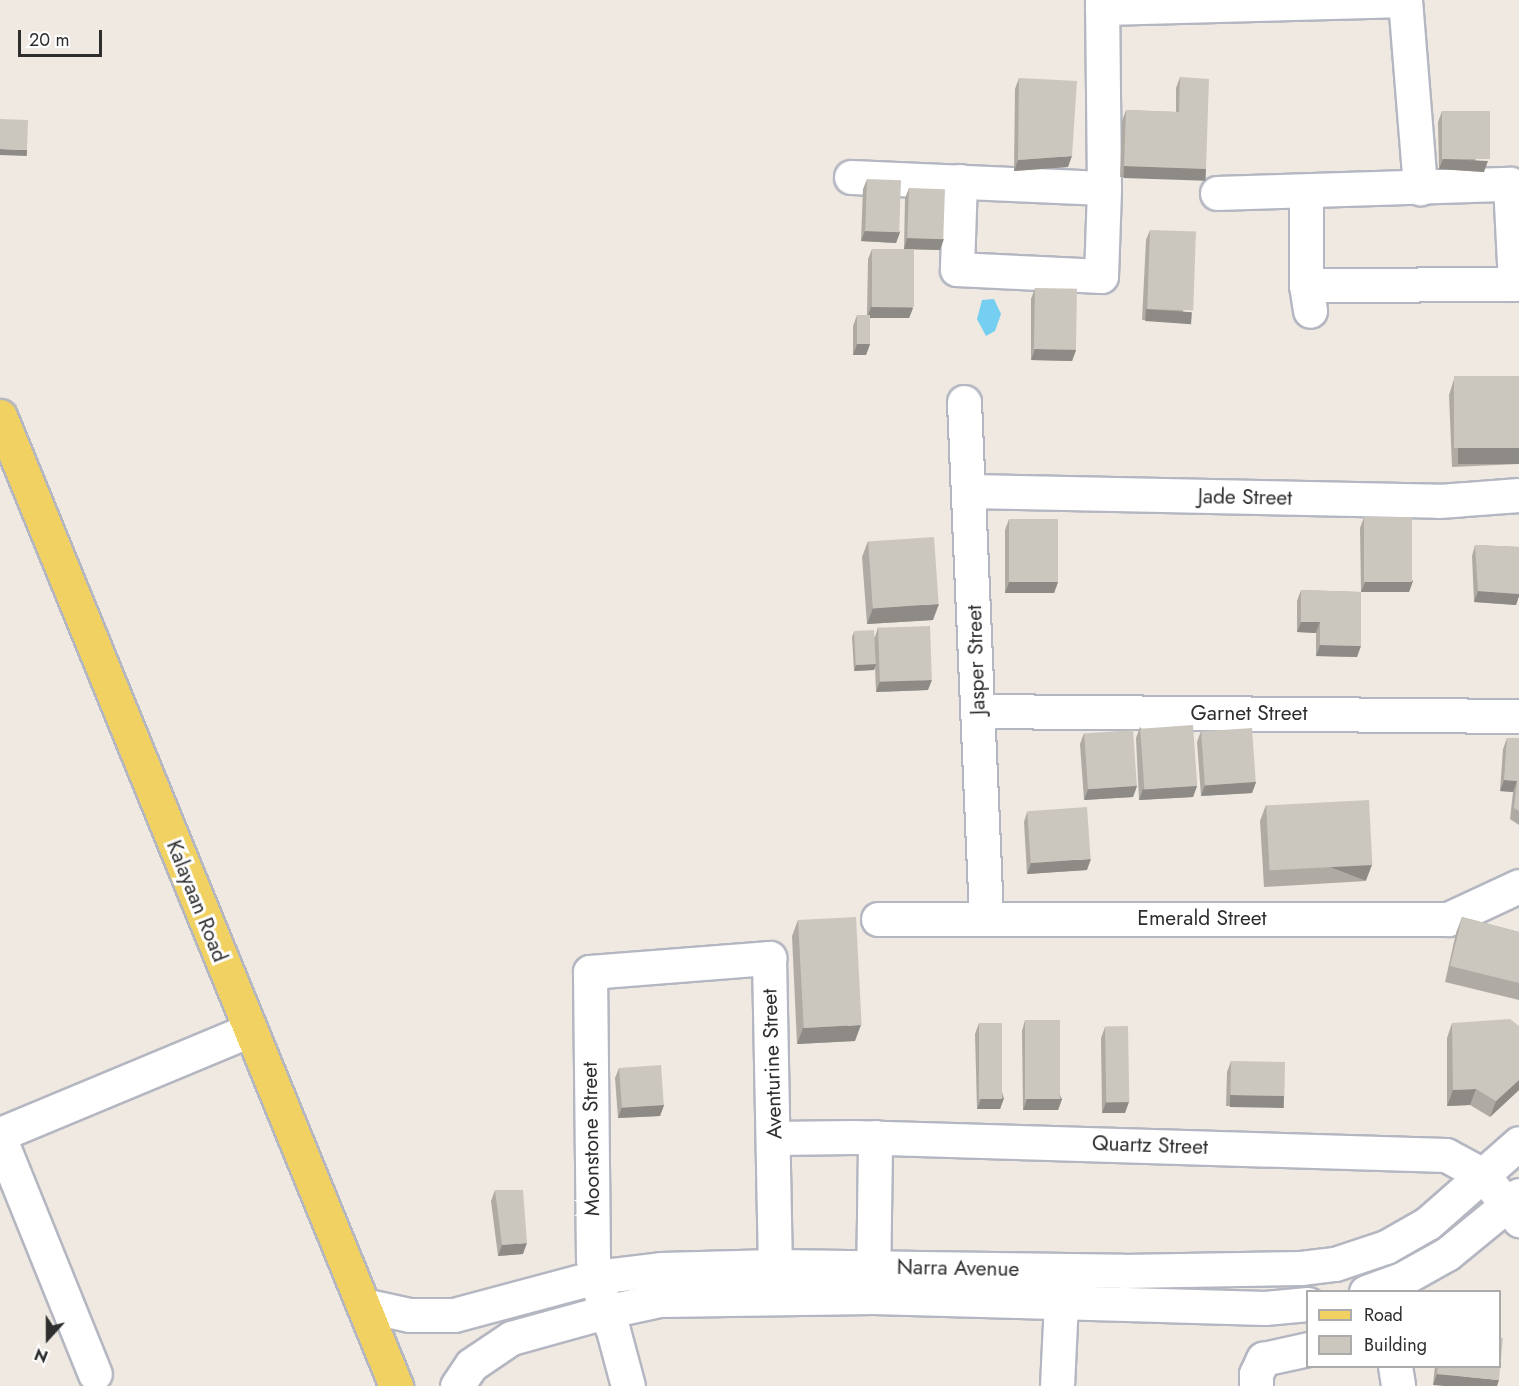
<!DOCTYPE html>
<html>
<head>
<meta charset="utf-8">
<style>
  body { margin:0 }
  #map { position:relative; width:1519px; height:1386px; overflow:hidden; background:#efe9e1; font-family:Jost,sans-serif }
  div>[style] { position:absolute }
  .water>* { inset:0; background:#75cff0 }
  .roads { filter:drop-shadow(2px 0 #b4b7c1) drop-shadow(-2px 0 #b4b7c1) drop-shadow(0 2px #b4b7c1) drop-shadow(0 -2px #b4b7c1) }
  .minor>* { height:33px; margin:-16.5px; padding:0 16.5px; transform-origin:16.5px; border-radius:16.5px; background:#fff }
  .major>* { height:33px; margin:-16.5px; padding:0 16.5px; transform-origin:16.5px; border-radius:16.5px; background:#f2d163 }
  .wall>* { inset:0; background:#afaba4 }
  .shaded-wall>* { inset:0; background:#8e8b86; transform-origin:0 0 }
  .building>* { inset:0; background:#cbc7bf; transform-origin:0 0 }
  span { translate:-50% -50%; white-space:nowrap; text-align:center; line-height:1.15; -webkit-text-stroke:6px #fff; paint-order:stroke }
  .street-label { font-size:21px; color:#2e2e2e }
  .legend { position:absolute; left:1306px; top:1290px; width:195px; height:78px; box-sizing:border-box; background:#fff; border:2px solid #ababab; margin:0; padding:8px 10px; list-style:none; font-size:18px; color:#2e2e2e }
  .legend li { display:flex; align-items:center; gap:12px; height:30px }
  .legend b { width:30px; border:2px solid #ababab }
  .north { position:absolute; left:18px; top:1308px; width:60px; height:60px; -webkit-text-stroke:4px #fff; paint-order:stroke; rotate:201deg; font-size:16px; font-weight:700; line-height:24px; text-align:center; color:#2e2e2e }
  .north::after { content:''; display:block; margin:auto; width:21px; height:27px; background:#2e2e2e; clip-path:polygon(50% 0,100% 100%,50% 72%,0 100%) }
  .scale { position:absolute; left:18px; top:30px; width:84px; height:27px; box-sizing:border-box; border:3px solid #2e2e2e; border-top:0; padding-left:8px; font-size:18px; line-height:21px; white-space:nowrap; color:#2e2e2e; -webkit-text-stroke:4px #fff; paint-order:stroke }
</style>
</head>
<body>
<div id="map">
  <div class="water">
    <i style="clip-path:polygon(994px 299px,1001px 314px,995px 331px,986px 336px,977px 319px,982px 300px)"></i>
  </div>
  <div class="roads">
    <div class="minor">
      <i style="left:1405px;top:0;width:189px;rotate:85.4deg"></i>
      <i style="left:1102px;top:8px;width:297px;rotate:-1.5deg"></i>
      <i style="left:851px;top:177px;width:253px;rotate:2.5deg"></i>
      <i style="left:960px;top:181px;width:88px;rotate:92deg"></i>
      <i style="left:957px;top:269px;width:144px;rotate:2.8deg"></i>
      <i style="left:1101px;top:276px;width:88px;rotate:-88deg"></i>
      <i style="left:1104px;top:188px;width:188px;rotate:-90.6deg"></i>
      <i style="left:1306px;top:191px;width:94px;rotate:90deg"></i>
      <i style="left:1306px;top:285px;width:26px;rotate:81deg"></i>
      <i style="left:1217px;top:193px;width:293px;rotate:-1.8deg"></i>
      <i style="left:1510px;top:184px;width:100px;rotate:87.1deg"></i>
      <i style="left:1515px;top:284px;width:209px;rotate:179.7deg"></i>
      <i style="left:964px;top:402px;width:515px;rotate:87.55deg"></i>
      <i style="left:970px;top:491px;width:469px;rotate:1.2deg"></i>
      <i style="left:1439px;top:501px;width:80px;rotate:-4.3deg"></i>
      <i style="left:979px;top:711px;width:540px;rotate:0.53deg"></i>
      <i style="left:878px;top:919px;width:570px"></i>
      <i style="left:1448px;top:919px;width:78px;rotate:-24.9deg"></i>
      <i style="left:0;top:1134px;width:271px;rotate:-22.6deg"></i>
      <i style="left:774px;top:1138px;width:79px;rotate:-0.7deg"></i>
      <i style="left:853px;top:1137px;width:593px;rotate:1.74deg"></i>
      <i style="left:1446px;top:1155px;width:42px;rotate:28.4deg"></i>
      <i style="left:1483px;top:1175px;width:58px;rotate:51.3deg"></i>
      <i style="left:0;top:1139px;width:253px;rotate:68deg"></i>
      <i style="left:873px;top:1288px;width:151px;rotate:-89.2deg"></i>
      <i style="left:1366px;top:1292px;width:38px;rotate:-20deg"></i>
      <i style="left:1402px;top:1279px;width:51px;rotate:-29.1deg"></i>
      <i style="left:1447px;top:1254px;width:93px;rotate:-39.3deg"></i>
      <i style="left:364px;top:1305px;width:47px;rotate:12.3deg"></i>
      <i style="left:410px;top:1315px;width:44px"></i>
      <i style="left:454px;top:1315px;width:147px;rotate:-15deg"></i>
      <i style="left:596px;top:1277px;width:65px;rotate:-7deg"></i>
      <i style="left:661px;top:1269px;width:114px;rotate:-1.5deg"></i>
      <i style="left:775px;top:1266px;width:348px;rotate:0.8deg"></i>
      <i style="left:1123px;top:1271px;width:178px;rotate:-1deg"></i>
      <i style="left:1301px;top:1268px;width:34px;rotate:-7deg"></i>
      <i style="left:1335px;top:1264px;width:54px;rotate:-18.4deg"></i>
      <i style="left:1386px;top:1247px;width:48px;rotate:-29.7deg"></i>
      <i style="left:1428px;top:1223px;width:121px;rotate:-41.3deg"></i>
      <i style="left:1395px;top:1366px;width:20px;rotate:81deg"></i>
      <i style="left:457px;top:1386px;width:25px;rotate:-56deg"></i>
      <i style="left:471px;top:1365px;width:48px;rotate:-34deg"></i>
      <i style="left:511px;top:1338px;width:98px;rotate:-15.5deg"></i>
      <i style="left:605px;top:1312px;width:55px;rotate:-12.5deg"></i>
      <i style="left:659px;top:1300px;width:214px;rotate:-0.8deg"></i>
      <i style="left:873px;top:1297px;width:392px;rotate:1.6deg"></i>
      <i style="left:1265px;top:1308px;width:43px;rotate:-5.3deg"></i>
      <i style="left:628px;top:1386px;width:58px;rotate:-105deg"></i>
      <i style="left:613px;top:1330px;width:20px;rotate:-114deg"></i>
      <i style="left:605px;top:1312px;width:54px;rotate:-102.8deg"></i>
      <i style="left:593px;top:1259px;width:287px;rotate:-90.6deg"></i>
      <i style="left:590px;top:972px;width:180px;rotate:-4.5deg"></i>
      <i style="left:769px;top:958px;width:308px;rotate:88.9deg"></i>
      <i style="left:1057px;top:1386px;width:106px;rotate:-87.3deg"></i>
      <i style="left:1256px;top:1386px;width:12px;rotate:-90deg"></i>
      <i style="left:1256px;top:1374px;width:17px;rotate:-65deg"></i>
      <i style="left:1263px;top:1359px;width:46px;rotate:-12.5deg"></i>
    </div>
    <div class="major">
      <i style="left:0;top:416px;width:1048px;rotate:67.79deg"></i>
    </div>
  </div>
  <div class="wall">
    <i style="clip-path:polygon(1180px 77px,1206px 169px,1202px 180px,1120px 177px,1122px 121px,1126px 110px,1176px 112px,1176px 88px)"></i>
    <i style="clip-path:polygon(1019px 78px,1068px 167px,1014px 171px,1015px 89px)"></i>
    <i style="clip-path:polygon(1442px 111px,1484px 172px,1439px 169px,1438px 122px)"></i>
    <i style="clip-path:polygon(867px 179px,900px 232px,896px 243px,861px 241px,863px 189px)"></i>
    <i style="clip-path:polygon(909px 188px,940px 250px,904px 249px,905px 198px)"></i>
    <i style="clip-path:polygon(1150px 230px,1188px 323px,1142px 320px,1146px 240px)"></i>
    <i style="clip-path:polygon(872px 249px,913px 308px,909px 318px,870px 318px,870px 344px,866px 355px,853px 355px,853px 326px,857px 315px,867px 315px,868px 259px)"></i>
    <i style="clip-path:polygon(1035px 288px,1076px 350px,1072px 361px,1031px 360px,1031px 299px)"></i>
    <i style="clip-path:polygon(1519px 376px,1519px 464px,1452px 467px,1449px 395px,1454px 379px)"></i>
    <i style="clip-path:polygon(1364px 517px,1413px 581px,1409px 592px,1361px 592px,1357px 657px,1316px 656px,1316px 633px,1297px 632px,1297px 601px,1301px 590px,1361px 592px,1360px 528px)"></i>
    <i style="clip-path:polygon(1009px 519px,1058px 582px,1054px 593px,1005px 593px,1005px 530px)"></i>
    <i style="clip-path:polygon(868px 541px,933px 620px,867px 624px,862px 557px)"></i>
    <i style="clip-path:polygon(1475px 545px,1519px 547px,1519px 596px,1516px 605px,1474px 602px,1472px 556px)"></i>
    <i style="clip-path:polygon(878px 627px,928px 690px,876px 692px,875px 667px,874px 670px,854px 671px,852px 637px,854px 632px,875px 637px)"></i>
    <i style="clip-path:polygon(1140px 727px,1197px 786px,1193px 797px,1139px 800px,1136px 738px)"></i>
    <i style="clip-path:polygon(1201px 731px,1256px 782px,1252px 793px,1201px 796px,1197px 742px)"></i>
    <i style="clip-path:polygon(1084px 733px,1137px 786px,1133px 797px,1084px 800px,1080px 744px)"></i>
    <i style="clip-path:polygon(1507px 738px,1519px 738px,1519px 825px,1510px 819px,1513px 792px,1500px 791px,1503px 749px)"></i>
    <i style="clip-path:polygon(1266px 805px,1366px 881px,1264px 887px,1260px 821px)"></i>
    <i style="clip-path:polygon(1027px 812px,1087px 870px,1027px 874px,1024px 822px)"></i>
    <i style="clip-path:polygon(1462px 917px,1519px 932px,1519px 1000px,1445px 982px,1456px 933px)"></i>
    <i style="clip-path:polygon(798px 920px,855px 1041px,797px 1044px,792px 936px)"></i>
    <i style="clip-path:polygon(1025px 1020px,1062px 1099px,1058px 1110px,1023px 1110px,1022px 1031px)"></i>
    <i style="clip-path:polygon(979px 1023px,1004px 1098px,1000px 1109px,977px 1109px,975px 1034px)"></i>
    <i style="clip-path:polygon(1452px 1023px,1519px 1026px,1519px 1090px,1490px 1117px,1470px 1105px,1447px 1106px,1447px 1038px)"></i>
    <i style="clip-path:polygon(1105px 1027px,1125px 1113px,1102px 1113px,1101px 1038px)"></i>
    <i style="clip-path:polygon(1231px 1061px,1284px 1096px,1280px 1107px,1226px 1106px,1227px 1072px)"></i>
    <i style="clip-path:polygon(619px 1068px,664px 1105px,660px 1116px,618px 1118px,615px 1078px)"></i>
    <i style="clip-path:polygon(495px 1190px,523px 1254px,498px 1256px,491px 1201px)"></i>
    <i style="clip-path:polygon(1435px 1366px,1500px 1366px,1433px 1385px)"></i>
  </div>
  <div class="shaded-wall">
    <i style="left:0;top:149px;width:27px;height:6px;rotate:2deg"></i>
    <i style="clip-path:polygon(1072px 156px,1068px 167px,1014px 171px,1018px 160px)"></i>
    <i style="clip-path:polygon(1443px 159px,1488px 161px,1484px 172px,1439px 169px)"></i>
    <i style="left:1124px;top:166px;width:82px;height:12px;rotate:2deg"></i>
    <i style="clip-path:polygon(865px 231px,900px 232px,896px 243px,861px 241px)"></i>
    <i style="clip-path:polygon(907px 238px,944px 239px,940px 250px,904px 249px)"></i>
    <i style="clip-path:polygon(871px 307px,913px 308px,909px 318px,867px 318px)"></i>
    <i style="left:1146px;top:309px;width:46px;height:12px;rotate:4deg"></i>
    <i style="clip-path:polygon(857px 344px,870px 344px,866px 355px,853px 355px)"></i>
    <i style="clip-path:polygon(1035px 349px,1076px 350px,1072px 361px,1031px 360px)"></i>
    <i style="left:1519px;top:448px;width:16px;height:61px;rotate:90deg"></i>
    <i style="clip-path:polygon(1413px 581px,1409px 592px,1361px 592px,1365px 582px)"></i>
    <i style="clip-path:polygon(1009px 582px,1058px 582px,1054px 593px,1005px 593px)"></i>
    <i style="clip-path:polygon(1478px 591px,1519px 594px,1519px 596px,1516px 605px,1474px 602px)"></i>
    <i style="clip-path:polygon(939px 604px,933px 620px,867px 624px,873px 608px)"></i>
    <i style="clip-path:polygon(1301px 622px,1320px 622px,1316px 633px,1297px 632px)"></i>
    <i style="clip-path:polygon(1320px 645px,1361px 646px,1357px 657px,1316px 656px)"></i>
    <i style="clip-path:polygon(876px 664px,874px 670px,854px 671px,856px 665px)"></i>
    <i style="clip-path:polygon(932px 680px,928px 690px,876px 692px,880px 681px)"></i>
    <i style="clip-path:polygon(1504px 780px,1517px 781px,1513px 792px,1500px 791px)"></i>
    <i style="clip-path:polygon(1256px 782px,1252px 793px,1201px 796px,1205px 785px)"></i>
    <i style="clip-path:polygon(1137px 786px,1133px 797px,1084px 800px,1088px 789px)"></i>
    <i style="clip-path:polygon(1197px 786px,1193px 797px,1139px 800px,1143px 789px)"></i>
    <i style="clip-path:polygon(1091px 859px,1087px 870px,1027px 874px,1031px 863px)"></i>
    <i style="left:1372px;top:865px;width:17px;height:102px;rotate:111deg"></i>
    <i style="clip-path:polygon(861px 1025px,855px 1041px,797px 1044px,803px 1028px)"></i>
    <i style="clip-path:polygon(1519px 1080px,1519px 1090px,1490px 1117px,1496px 1101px)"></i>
    <i style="clip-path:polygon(1476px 1089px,1470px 1105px,1447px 1106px,1453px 1090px)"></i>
    <i style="left:1230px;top:1095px;width:54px;height:12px;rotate:1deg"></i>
    <i style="clip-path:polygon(1004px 1098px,1000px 1109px,977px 1109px,981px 1099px)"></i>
    <i style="clip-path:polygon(1027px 1099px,1062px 1099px,1058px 1110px,1023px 1110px)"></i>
    <i style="clip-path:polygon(1106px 1102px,1129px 1102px,1125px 1113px,1102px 1113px)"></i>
    <i style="clip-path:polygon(664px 1105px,660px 1116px,618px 1118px,622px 1107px)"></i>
    <i style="clip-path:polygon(527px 1243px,523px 1254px,498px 1256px,502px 1245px)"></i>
    <i style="clip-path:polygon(1437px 1374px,1499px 1380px,1497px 1386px,1444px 1386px,1433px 1385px)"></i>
  </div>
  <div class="building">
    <i style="clip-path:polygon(1180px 77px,1209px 79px,1206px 169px,1124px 166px,1126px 110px,1179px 112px)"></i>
    <i style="clip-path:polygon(1019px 78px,1077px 81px,1072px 156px,1018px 160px)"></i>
    <i style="left:1442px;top:111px;width:48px;height:48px"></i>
    <i style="left:0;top:119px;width:28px;height:30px;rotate:2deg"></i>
    <i style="left:867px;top:179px;width:34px;height:52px;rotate:2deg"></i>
    <i style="left:909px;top:188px;width:36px;height:50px;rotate:2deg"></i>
    <i style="left:1150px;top:230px;width:46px;height:79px;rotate:2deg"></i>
    <i style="left:872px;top:249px;width:42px;height:58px"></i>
    <i style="left:1035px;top:288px;width:42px;height:61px;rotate:1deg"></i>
    <i style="left:857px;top:315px;width:13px;height:29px"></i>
    <i style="left:1519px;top:376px;width:72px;height:65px;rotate:90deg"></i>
    <i style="left:1364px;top:517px;width:48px;height:65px"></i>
    <i style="left:1009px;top:519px;width:49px;height:63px"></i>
    <i style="left:934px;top:537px;width:67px;height:66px;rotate:86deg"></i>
    <i style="clip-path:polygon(1475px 545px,1519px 547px,1519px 594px,1478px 591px)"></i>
    <i style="clip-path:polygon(1301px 590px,1361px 592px,1361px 646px,1320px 645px,1320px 622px,1301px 622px)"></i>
    <i style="left:930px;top:626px;width:54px;height:52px;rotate:88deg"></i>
    <i style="left:874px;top:630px;width:34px;height:20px;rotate:87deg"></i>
    <i style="left:1193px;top:725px;width:61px;height:53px;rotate:86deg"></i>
    <i style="left:1252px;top:728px;width:54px;height:51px;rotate:86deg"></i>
    <i style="left:1133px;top:730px;width:56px;height:49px;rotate:86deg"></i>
    <i style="clip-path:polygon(1507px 738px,1519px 738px,1519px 811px,1514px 808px,1517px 781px,1504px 780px)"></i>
    <i style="left:1369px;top:800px;width:65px;height:103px;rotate:87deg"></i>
    <i style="left:1087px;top:807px;width:52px;height:60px;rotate:86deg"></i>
    <i style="left:856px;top:917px;width:108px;height:58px;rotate:87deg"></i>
    <i style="clip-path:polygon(1462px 917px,1519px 932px,1519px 983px,1450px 966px)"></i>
    <i style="clip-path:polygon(1510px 1019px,1519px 1026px,1519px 1080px,1496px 1101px,1476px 1089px,1453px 1090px,1452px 1023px)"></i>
    <i style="left:1025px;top:1020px;width:35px;height:79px"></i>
    <i style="left:979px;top:1023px;width:23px;height:76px"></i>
    <i style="left:1128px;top:1026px;width:76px;height:23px;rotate:89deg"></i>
    <i style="left:1231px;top:1061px;width:54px;height:34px;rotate:1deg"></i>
    <i style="left:661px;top:1065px;width:40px;height:42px;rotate:86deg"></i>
    <i style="clip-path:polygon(495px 1190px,523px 1190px,527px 1243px,502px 1245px)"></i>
    <i style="clip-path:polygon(1500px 1338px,1503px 1338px,1499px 1380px,1437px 1374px,1438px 1366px,1500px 1366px)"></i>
  </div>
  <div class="street-label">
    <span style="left:1245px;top:497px;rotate:1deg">Jade Street</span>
    <span style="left:976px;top:660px;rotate:-92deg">Jasper Street</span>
    <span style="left:1249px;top:713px">Garnet Street</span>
    <span style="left:197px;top:901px;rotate:68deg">Kalayaan Road</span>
    <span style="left:1202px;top:918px">Emerald Street</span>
    <span style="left:772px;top:1064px;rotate:-92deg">Aventurine Street</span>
    <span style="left:591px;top:1139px;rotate:-91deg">Moonstone Street</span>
    <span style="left:1150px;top:1145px;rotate:2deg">Quartz Street</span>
    <span style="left:958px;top:1268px;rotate:1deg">Narra Avenue</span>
  </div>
  <ul class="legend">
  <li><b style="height:8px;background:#f2d163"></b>Road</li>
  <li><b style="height:16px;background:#cbc7bf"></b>Building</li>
  </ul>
  <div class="north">N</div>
  <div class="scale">20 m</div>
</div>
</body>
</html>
